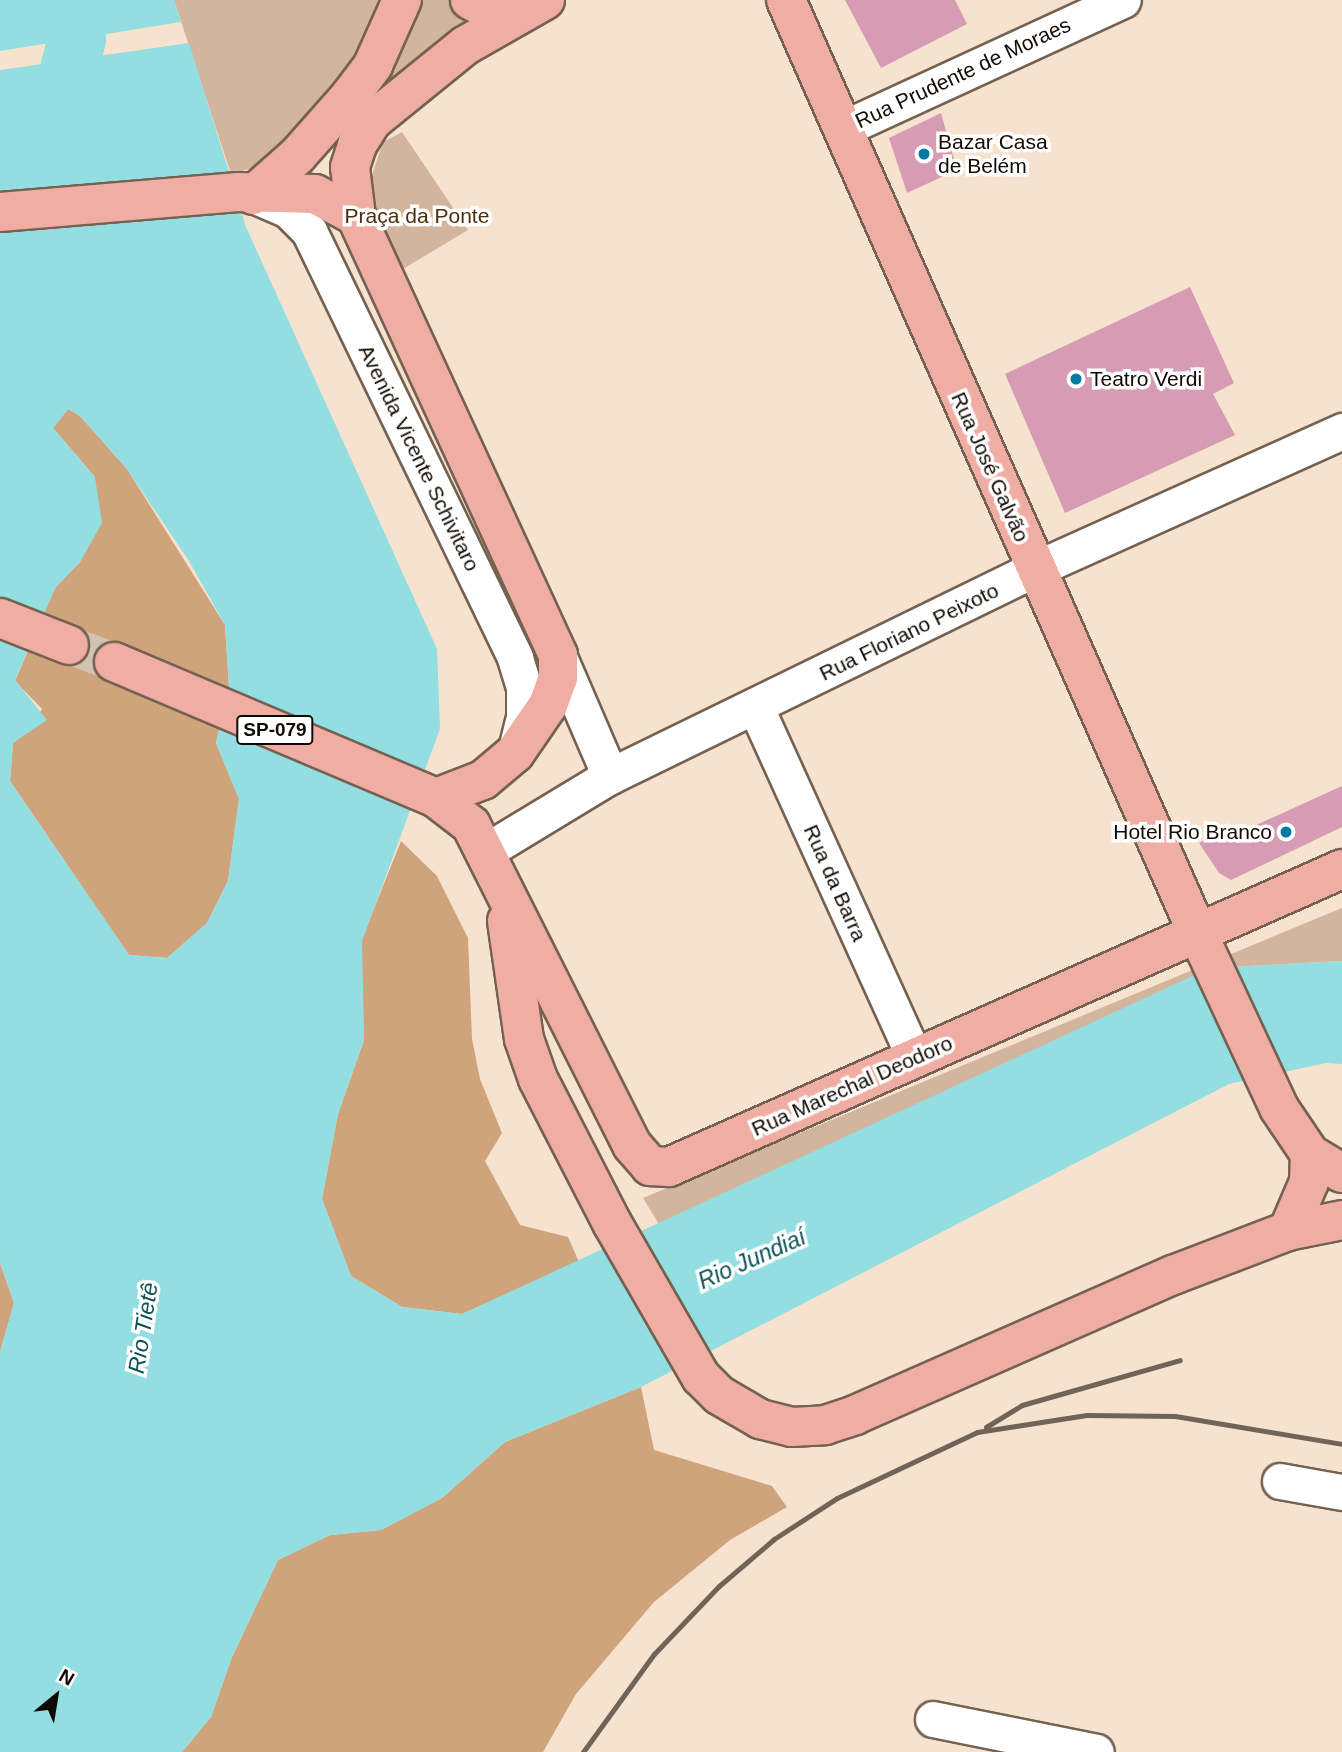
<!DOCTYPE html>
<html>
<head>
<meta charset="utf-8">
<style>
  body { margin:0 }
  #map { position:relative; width:1342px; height:1752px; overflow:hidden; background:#f7e2cf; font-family:Arial,sans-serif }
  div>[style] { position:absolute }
  .green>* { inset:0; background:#d2b59c }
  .forest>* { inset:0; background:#cfa47c }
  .water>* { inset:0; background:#92dee0 }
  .river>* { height:58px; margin:-29px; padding:0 29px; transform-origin:29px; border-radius:29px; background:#92dee0 }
  .building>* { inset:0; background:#d69cb3 }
  .major-tunnel>* { height:38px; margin-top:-19px; transform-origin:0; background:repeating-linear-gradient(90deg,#d4c2b1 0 38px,transparent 0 57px) }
  .roads { filter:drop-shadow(2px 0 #746151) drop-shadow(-2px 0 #746151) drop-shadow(0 2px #746151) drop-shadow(0 -2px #746151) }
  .minor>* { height:35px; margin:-17.5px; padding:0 17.5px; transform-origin:17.5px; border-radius:17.5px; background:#fff }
  .major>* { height:38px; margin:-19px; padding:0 19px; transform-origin:19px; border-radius:19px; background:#efada3 }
  .rail>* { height:5px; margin:-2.5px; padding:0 2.5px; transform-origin:2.5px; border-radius:2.5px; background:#706459 }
  .dots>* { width:19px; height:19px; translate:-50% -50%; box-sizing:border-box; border:4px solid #fff; border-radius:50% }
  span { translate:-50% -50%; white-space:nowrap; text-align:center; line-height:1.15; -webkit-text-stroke:7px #fff; paint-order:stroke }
  .shield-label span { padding:2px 5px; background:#fff; border:2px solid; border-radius:5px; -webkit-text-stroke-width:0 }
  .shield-label { font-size:19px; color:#100a05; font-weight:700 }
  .street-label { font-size:21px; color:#100a05 }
  .poi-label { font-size:21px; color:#100a05 }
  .left { translate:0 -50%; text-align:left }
  .right { translate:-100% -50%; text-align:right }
  .park-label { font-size:21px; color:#4c2e0e }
  .water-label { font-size:23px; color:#0d5153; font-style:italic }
  .north { position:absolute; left:21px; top:1661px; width:70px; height:70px; -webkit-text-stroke:5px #fff; paint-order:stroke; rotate:30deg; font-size:19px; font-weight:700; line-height:28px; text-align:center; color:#100a05 }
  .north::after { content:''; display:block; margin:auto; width:24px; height:32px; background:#100a05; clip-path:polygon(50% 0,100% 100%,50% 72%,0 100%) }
</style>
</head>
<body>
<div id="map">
  <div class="green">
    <i style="clip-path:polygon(174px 0,381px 0,369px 37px,328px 100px,267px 164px,231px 174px)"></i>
    <i style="clip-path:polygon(412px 0,477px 0,463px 23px,340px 133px)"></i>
    <i style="clip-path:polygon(402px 132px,468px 230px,403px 269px,377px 214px,372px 175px,383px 142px)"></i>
    <i style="clip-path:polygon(1342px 908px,1342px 961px,1210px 968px,660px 1226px,643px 1198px)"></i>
  </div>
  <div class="forest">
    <i style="clip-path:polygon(68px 409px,80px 416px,127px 469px,225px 625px,229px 687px,216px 743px,239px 799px,228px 881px,207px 923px,167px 958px,129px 955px,10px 781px,13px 743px,30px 729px,42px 709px,15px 681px,55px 588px,80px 562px,95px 477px,53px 428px)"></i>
    <i style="clip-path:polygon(401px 841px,437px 876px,468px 938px,472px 1039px,480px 1079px,502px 1133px,485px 1161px,520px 1225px,568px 1237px,579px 1262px,462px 1314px,402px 1307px,351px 1276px,322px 1199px,338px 1114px,364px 1040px,361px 941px)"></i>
    <i style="clip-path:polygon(0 1263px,14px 1303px,0 1352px)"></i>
    <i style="clip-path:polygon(641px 1387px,654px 1450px,772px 1486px,787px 1507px,730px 1540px,654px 1602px,576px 1694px,543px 1752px,182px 1752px,211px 1717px,232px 1657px,278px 1560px,330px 1535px,381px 1530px,442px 1498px,505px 1442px)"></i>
  </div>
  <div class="water">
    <i style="clip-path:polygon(0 0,174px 0,181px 22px,0 51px)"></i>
    <i style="clip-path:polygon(evenodd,189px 43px,246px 227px,437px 649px,440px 729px,362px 941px,364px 1040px,338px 1114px,322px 1199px,351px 1276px,402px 1307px,462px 1314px,1210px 968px,1342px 961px,1342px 1064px,1326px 1063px,1229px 1084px,641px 1387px,505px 1442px,442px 1498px,381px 1530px,330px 1535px,278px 1560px,232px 1657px,211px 1717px,182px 1752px,0 1752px,0 1352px,14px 1303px,0 1262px,0 70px,189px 43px,68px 409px,80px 416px,127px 469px,189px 561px,225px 625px,229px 687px,216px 743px,239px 799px,228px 881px,207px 923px,167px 958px,129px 955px,10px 781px,13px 743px,47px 720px,15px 680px,55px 588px,80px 562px,102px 523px,95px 477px,53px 428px,68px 409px)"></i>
  </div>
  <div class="river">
    <i style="left:0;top:273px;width:140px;rotate:-69.1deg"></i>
    <i style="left:50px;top:142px;width:106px;rotate:-75.3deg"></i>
    <i style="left:77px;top:39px;width:39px;rotate:-99deg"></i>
  </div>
  <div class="building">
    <i style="clip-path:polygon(845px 0,955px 0,967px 24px,881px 68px)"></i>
    <i style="clip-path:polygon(941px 113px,957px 170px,907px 193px,889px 138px)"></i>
    <i style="clip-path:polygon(1190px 287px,1234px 383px,1213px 394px,1235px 435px,1065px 513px,1005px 374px)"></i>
    <i style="clip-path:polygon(1342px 786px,1342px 827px,1231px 880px,1219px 873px,1199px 843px,1228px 828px,1232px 836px)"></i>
  </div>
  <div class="major-tunnel">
    <i style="left:69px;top:645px;width:48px;rotate:20.7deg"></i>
  </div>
  <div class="roads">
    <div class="minor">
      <i style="left:842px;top:129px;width:309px;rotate:-24.7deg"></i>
      <i style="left:253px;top:195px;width:38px;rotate:23deg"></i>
      <i style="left:288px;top:210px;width:30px;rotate:45deg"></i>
      <i style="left:309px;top:231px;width:474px;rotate:64.2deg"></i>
      <i style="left:515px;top:658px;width:31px;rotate:73deg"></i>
      <i style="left:524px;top:688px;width:29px;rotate:90deg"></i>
      <i style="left:524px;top:717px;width:37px;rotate:104deg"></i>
      <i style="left:558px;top:655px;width:132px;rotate:66.7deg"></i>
      <i style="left:756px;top:708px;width:384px;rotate:65.6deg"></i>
      <i style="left:486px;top:851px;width:145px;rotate:-31.2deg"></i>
      <i style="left:610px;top:776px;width:473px;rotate:-26deg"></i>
      <i style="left:1035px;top:569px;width:337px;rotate:-24.2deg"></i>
      <i style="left:1280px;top:1481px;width:63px;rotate:10.1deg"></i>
      <i style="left:933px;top:1719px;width:166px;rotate:11.4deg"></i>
    </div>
    <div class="major">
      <i style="left:470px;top:0;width:40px;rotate:28deg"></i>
      <i style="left:786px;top:0;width:1019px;rotate:66.2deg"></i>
      <i style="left:1197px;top:932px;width:194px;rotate:65deg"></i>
      <i style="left:1279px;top:1108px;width:55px;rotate:56deg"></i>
      <i style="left:1310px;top:1154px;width:37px;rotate:31deg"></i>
      <i style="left:253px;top:195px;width:59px;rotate:-41.6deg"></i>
      <i style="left:297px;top:156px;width:80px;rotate:-48.5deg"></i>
      <i style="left:350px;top:96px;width:39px;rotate:-53deg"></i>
      <i style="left:373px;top:65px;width:71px;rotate:-66deg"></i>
      <i style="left:0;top:212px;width:239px;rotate:-4.8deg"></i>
      <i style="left:238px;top:192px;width:77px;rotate:1.5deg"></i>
      <i style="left:315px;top:194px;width:47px;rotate:28.2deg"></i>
      <i style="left:0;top:618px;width:74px;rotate:21.4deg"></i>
      <i style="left:114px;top:662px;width:350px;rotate:22.9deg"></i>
      <i style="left:436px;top:798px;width:44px;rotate:37.6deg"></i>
      <i style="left:471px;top:825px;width:358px;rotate:63.3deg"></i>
      <i style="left:632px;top:1145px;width:28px;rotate:49deg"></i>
      <i style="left:650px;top:1166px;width:19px;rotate:3deg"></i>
      <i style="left:669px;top:1167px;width:736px;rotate:-23.88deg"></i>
      <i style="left:436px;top:798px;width:50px;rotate:-21deg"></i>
      <i style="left:483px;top:780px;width:42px;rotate:-40.2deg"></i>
      <i style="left:515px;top:753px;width:58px;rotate:-55.5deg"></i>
      <i style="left:548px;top:705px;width:29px;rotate:-70deg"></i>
      <i style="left:558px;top:678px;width:23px;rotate:-90deg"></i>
      <i style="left:558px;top:655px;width:483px;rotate:-114.7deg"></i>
      <i style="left:356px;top:216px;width:49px;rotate:-97deg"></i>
      <i style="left:350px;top:167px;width:23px;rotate:-72deg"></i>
      <i style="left:357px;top:145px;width:28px;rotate:-58deg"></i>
      <i style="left:372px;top:121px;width:121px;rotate:-39deg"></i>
      <i style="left:466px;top:45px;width:91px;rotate:-29.7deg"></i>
      <i style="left:507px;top:921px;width:119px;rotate:81.8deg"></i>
      <i style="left:524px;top:1039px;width:42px;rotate:70.7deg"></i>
      <i style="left:538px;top:1079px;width:162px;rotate:62.8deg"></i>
      <i style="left:612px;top:1223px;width:178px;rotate:60deg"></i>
      <i style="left:701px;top:1377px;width:25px;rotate:45deg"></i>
      <i style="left:719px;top:1395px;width:48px;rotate:30.3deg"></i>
      <i style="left:760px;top:1419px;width:33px;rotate:14deg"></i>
      <i style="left:792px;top:1427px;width:33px;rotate:-3deg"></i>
      <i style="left:825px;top:1425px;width:32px;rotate:-18deg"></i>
      <i style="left:855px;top:1415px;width:347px;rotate:-23.8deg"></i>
      <i style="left:1173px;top:1275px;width:123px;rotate:-20.9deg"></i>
      <i style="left:1288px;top:1231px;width:55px;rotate:-11.5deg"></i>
      <i style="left:1288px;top:1231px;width:53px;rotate:-66.8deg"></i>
      <i style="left:1309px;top:1182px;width:28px;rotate:-88deg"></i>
    </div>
  </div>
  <div class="rail">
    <i style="left:986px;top:1427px;width:42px;rotate:-31.4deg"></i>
    <i style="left:1022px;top:1405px;width:164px;rotate:-15.9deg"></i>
    <i style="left:583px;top:1752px;width:121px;rotate:-54.1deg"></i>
    <i style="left:654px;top:1654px;width:94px;rotate:-46.3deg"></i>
    <i style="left:719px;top:1586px;width:72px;rotate:-40.5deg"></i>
    <i style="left:774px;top:1539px;width:75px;rotate:-33.1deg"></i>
    <i style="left:837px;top:1498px;width:155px;rotate:-25.2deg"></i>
    <i style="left:977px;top:1432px;width:111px;rotate:-8.8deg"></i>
    <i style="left:1087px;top:1415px;width:88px;rotate:0.7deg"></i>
    <i style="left:1175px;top:1416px;width:169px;rotate:9.5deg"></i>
  </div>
  <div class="dots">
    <i style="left:924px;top:154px;background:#007aa1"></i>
    <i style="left:1076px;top:379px;background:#007aa1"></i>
    <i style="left:1286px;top:832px;background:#007aa1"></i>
  </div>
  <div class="shield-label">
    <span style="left:275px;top:730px">SP-079</span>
  </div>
  <div class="street-label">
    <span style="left:963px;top:73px;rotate:-25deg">Rua Prudente de Moraes</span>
    <span style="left:419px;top:458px;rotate:64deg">Avenida Vicente Schivitaro</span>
    <span style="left:990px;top:467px;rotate:66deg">Rua José Galvão</span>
    <span style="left:909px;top:632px;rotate:-26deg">Rua Floriano Peixoto</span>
    <span style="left:835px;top:883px;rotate:66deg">Rua da Barra</span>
    <span style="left:852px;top:1086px;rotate:-24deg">Rua Marechal Deodoro</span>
  </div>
  <div class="poi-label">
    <span class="left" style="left:938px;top:154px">Bazar Casa<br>de Belém</span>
    <span class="left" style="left:1090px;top:379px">Teatro Verdi</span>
    <span class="right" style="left:1272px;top:832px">Hotel Rio Branco</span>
  </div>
  <div class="park-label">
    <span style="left:417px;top:216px">Praça da Ponte</span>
  </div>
  <div class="water-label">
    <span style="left:752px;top:1259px;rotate:-24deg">Rio Jundiaí</span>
    <span style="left:143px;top:1328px;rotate:-81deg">Rio Tietê</span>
  </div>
  <div class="north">N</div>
</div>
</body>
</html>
